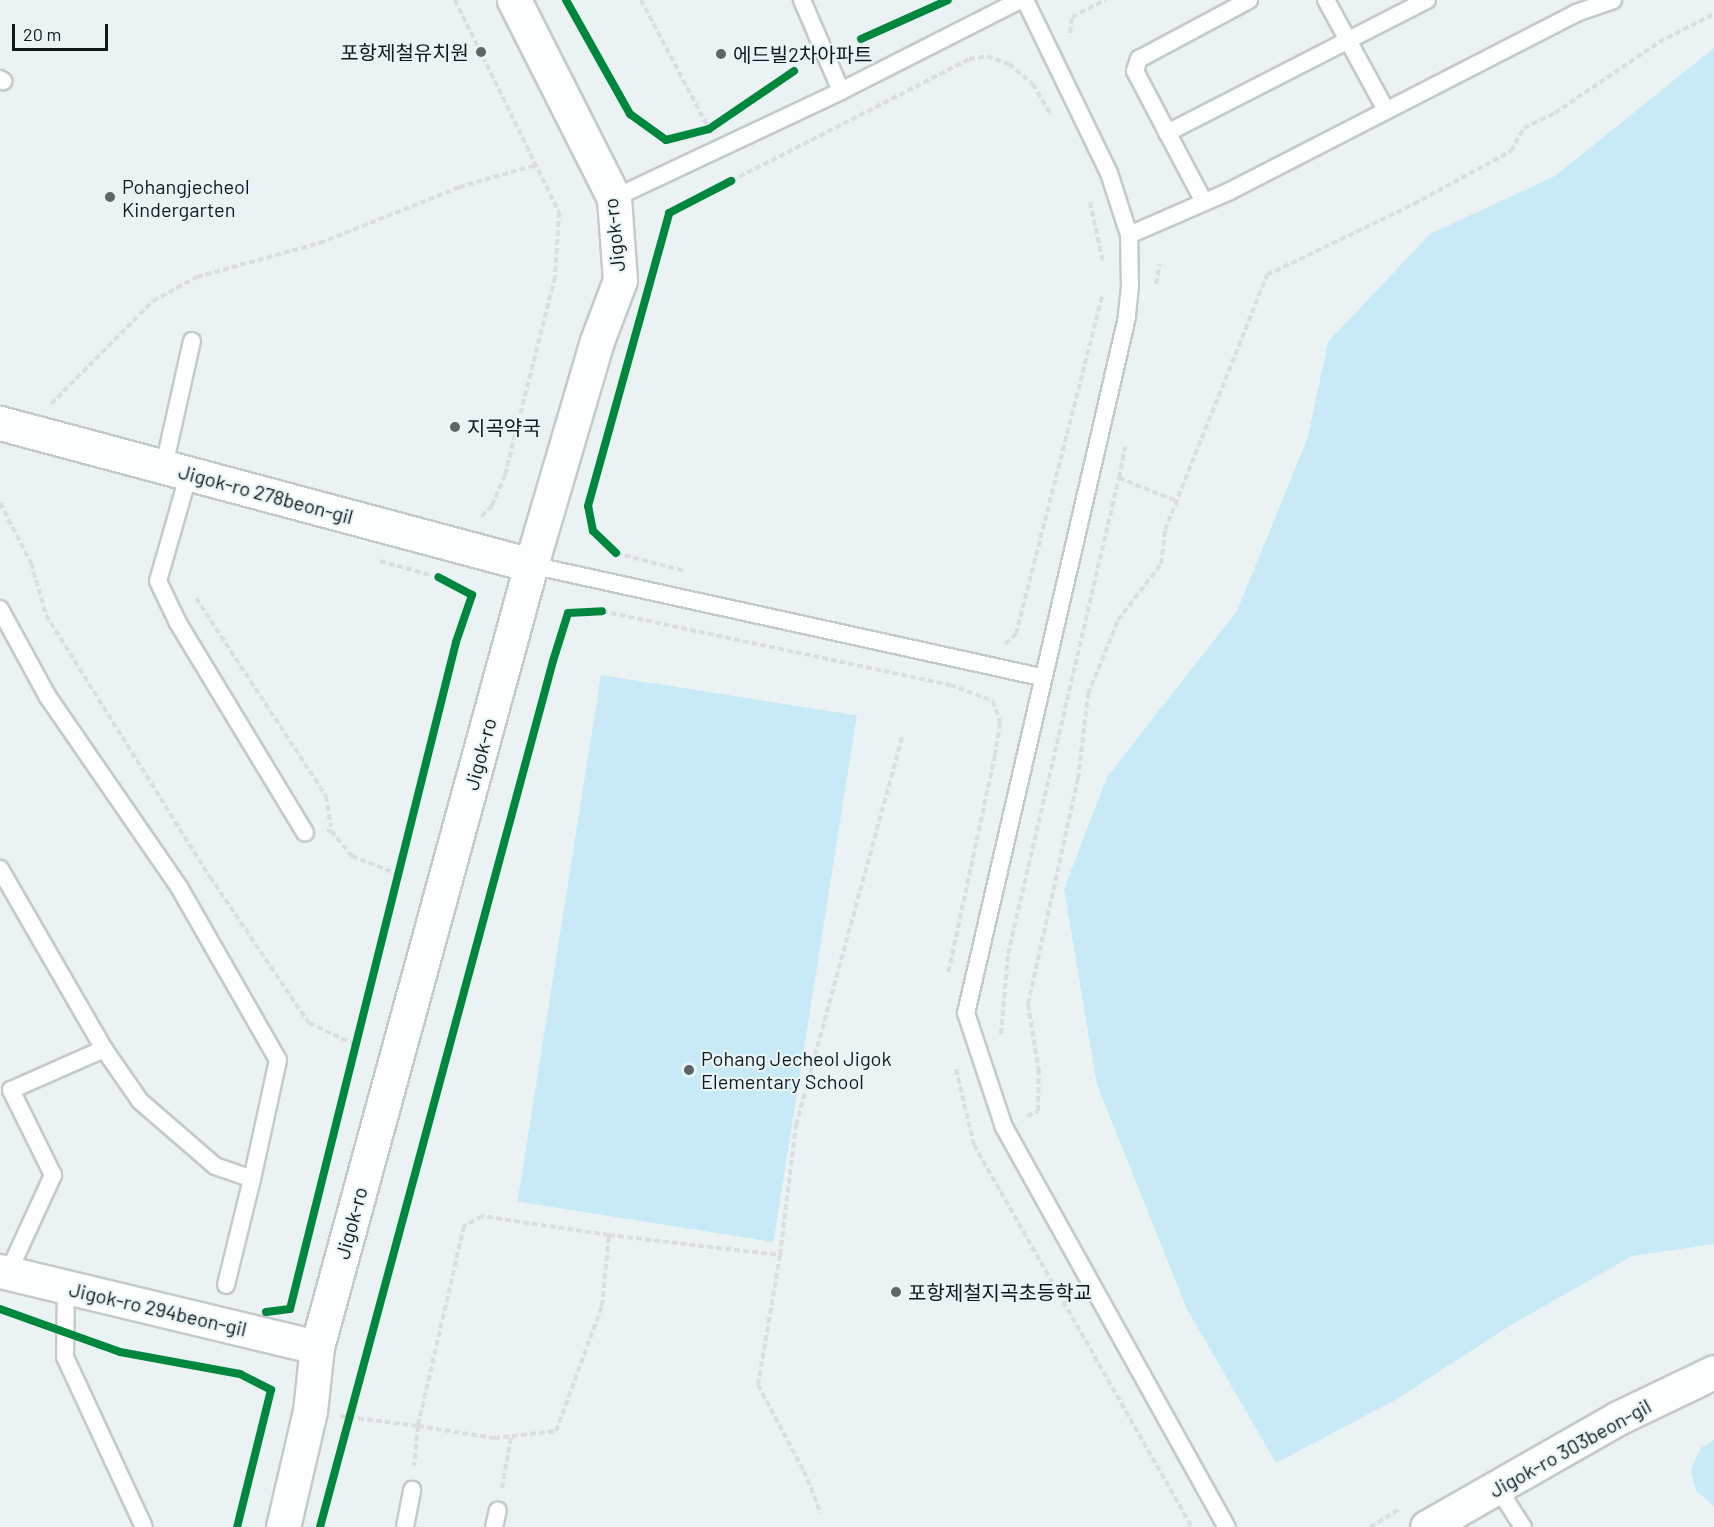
<!DOCTYPE html>
<html>
<head>
<meta charset="utf-8">
<style>
  body { margin:0 }
  #map { position:relative; width:1714px; height:1527px; overflow:hidden; background:#ebf2f4; font-family:Barlow,"Noto Sans KR",sans-serif }
  div>[style] { position:absolute }
  .green>* { inset:0; background:#c7eaf6; transform-origin:0 0 }
  .path>* { height:4px; margin-top:-2px; transform-origin:0; background:repeating-linear-gradient(90deg,#dcdede 0 6px,transparent 0 9px) }
  .roads { filter:drop-shadow(2px 0 #c4c9cb) drop-shadow(-2px 0 #c4c9cb) drop-shadow(0 2px #c4c9cb) drop-shadow(0 -2px #c4c9cb) }
  .lane>* { height:16px; margin:-8px; padding:0 8px; transform-origin:8px; border-radius:8px; background:#fcfdfd }
  .street>* { height:33px; margin:-16.5px; padding:0 16.5px; transform-origin:16.5px; border-radius:16.5px; background:#fcfdfd }
  .secondary>* { height:33px; margin:-16.5px; padding:0 16.5px; transform-origin:16.5px; border-radius:16.5px; background:#fcfdfd }
  .cycleway>* { height:8px; margin:-4px; padding:0 4px; transform-origin:4px; border-radius:4px; background:#00873e }
  .dots>* { width:16px; height:16px; translate:-50% -50%; box-sizing:border-box; border:3px solid #e7f4f8; border-radius:50% }
  span { translate:-50% -50%; white-space:nowrap; text-align:center; line-height:1.15; -webkit-text-stroke:4.5px #e7f4f8; paint-order:stroke }
  .poi-label { font-size:20px; color:#131719 }
  .right { translate:-100% -50%; text-align:right }
  .left { translate:0 -50%; text-align:left }
  .street-label { font-size:20px; color:#131719 }
  .scale { position:absolute; left:12px; top:24px; width:96px; height:27px; box-sizing:border-box; border:3px solid #131719; border-top:0; padding-left:8px; font-size:18px; line-height:21px; white-space:nowrap; color:#131719; -webkit-text-stroke:4px #e7f4f8; paint-order:stroke }
</style>
</head>
<body>
<div id="map">
  <div class="green">
    <i style="clip-path:polygon(1714px 48px,1714px 1244px,1632px 1256px,1511px 1325px,1397px 1399px,1276px 1463px,1187px 1309px,1097px 1085px,1064px 889px,1107px 777px,1237px 611px,1308px 437px,1328px 342px,1430px 234px,1555px 176px)"></i>
    <i style="left:601px;top:675px;width:259px;height:533px;rotate:9deg"></i>
    <i style="clip-path:polygon(1714px 1440px,1714px 1506px,1696px 1491px,1691px 1469px,1701px 1448px)"></i>
  </div>
  <div class="path">
    <i style="left:455px;top:0;width:236px;rotate:63.9deg"></i>
    <i style="left:559px;top:212px;width:65px;rotate:93.5deg"></i>
    <i style="left:555px;top:277px;width:204px;rotate:104.2deg"></i>
    <i style="left:505px;top:475px;width:34px;rotate:113deg"></i>
    <i style="left:492px;top:506px;width:16px;rotate:135deg"></i>
    <i style="left:641px;top:0;width:144px;rotate:62.2deg"></i>
    <i style="left:1070px;top:33px;width:16px;rotate:-83deg"></i>
    <i style="left:1072px;top:17px;width:38px;rotate:-27deg"></i>
    <i style="left:731px;top:181px;width:267px;rotate:-27.1deg"></i>
    <i style="left:969px;top:59px;width:18px;rotate:-9deg"></i>
    <i style="left:987px;top:56px;width:23px;rotate:20deg"></i>
    <i style="left:1009px;top:64px;width:31px;rotate:40deg"></i>
    <i style="left:1033px;top:84px;width:34px;rotate:60deg"></i>
    <i style="left:1090px;top:202px;width:61px;rotate:77.8deg"></i>
    <i style="left:1156px;top:284px;width:20px;rotate:-79deg"></i>
    <i style="left:51px;top:404px;width:145px;rotate:-45.3deg"></i>
    <i style="left:153px;top:301px;width:50px;rotate:-28.6deg"></i>
    <i style="left:197px;top:277px;width:128px;rotate:-15.5deg"></i>
    <i style="left:320px;top:243px;width:150px;rotate:-21.9deg"></i>
    <i style="left:459px;top:187px;width:80px;rotate:-15.9deg"></i>
    <i style="left:1119px;top:478px;width:32px;rotate:-79deg"></i>
    <i style="left:0;top:503px;width:68px;rotate:62.7deg"></i>
    <i style="left:31px;top:563px;width:54px;rotate:73.9deg"></i>
    <i style="left:46px;top:615px;width:309px;rotate:58deg"></i>
    <i style="left:210px;top:877px;width:176px;rotate:55.9deg"></i>
    <i style="left:309px;top:1023px;width:52px;rotate:25.1deg"></i>
    <i style="left:616px;top:553px;width:71px;rotate:14.6deg"></i>
    <i style="left:380px;top:561px;width:52px;rotate:15.6deg"></i>
    <i style="left:196px;top:598px;width:237px;rotate:56.7deg"></i>
    <i style="left:326px;top:796px;width:31px;rotate:81deg"></i>
    <i style="left:602px;top:611px;width:356px;rotate:12deg"></i>
    <i style="left:950px;top:685px;width:46px;rotate:20.4deg"></i>
    <i style="left:993px;top:701px;width:23px;rotate:72deg"></i>
    <i style="left:1000px;top:723px;width:32px;rotate:99deg"></i>
    <i style="left:995px;top:755px;width:225px;rotate:102.1deg"></i>
    <i style="left:1005px;top:644px;width:15px;rotate:-42deg"></i>
    <i style="left:1016px;top:634px;width:349px;rotate:-75.7deg"></i>
    <i style="left:327px;top:831px;width:4px"></i>
    <i style="left:331px;top:831px;width:33px;rotate:50deg"></i>
    <i style="left:352px;top:856px;width:49px;rotate:21.4deg"></i>
    <i style="left:1001px;top:1034px;width:80px;rotate:-85deg"></i>
    <i style="left:1008px;top:954px;width:489px;rotate:-76.9deg"></i>
    <i style="left:1119px;top:478px;width:62px;rotate:21.6deg"></i>
    <i style="left:956px;top:1069px;width:78px;rotate:76.7deg"></i>
    <i style="left:974px;top:1145px;width:440px;rotate:60.3deg"></i>
    <i style="left:1027px;top:1116px;width:12px;rotate:-24deg"></i>
    <i style="left:1038px;top:1111px;width:39px;rotate:-89deg"></i>
    <i style="left:1039px;top:1072px;width:69px;rotate:-99.2deg"></i>
    <i style="left:1028px;top:1004px;width:230px;rotate:-77.5deg"></i>
    <i style="left:1078px;top:779px;width:86px;rotate:-83.3deg"></i>
    <i style="left:1088px;top:694px;width:80px;rotate:-67.9deg"></i>
    <i style="left:1118px;top:620px;width:71px;rotate:-52.5deg"></i>
    <i style="left:1161px;top:564px;width:34px;rotate:-83deg"></i>
    <i style="left:1165px;top:530px;width:275px;rotate:-68.2deg"></i>
    <i style="left:1267px;top:275px;width:163px;rotate:-25.8deg"></i>
    <i style="left:1414px;top:204px;width:111px;rotate:-28.7deg"></i>
    <i style="left:1511px;top:151px;width:26px;rotate:-61deg"></i>
    <i style="left:1524px;top:128px;width:34px;rotate:-26deg"></i>
    <i style="left:1555px;top:113px;width:126px;rotate:-34.3deg"></i>
    <i style="left:1659px;top:42px;width:62px;rotate:-27deg"></i>
    <i style="left:609px;top:1235px;width:172px;rotate:6.7deg"></i>
    <i style="left:780px;top:1255px;width:132px;rotate:99.6deg"></i>
    <i style="left:758px;top:1385px;width:98px;rotate:61.9deg"></i>
    <i style="left:804px;top:1471px;width:46px;rotate:68.4deg"></i>
    <i style="left:780px;top:1255px;width:131px;rotate:-83deg"></i>
    <i style="left:796px;top:1125px;width:405px;rotate:-74.7deg"></i>
    <i style="left:340px;top:1416px;width:79px;rotate:7.3deg"></i>
    <i style="left:418px;top:1426px;width:77px;rotate:9deg"></i>
    <i style="left:494px;top:1438px;width:62px;rotate:-6.4deg"></i>
    <i style="left:556px;top:1431px;width:133px;rotate:-69.8deg"></i>
    <i style="left:602px;top:1306px;width:71px;rotate:-84.4deg"></i>
    <i style="left:609px;top:1235px;width:128px;rotate:-171.5deg"></i>
    <i style="left:482px;top:1216px;width:21px;rotate:151deg"></i>
    <i style="left:464px;top:1226px;width:205px;rotate:103deg"></i>
    <i style="left:418px;top:1426px;width:40px;rotate:95.7deg"></i>
    <i style="left:502px;top:1488px;width:52px;rotate:-80deg"></i>
    <i style="left:1370px;top:1527px;width:33px;rotate:-31deg"></i>
  </div>
  <div class="roads">
    <div class="lane">
      <i style="left:802px;top:0;width:99px;rotate:66.8deg"></i>
      <i style="left:1025px;top:0;width:192px;rotate:64.1deg"></i>
      <i style="left:1109px;top:173px;width:65px;rotate:72.1deg"></i>
      <i style="left:1129px;top:235px;width:51px;rotate:88.9deg"></i>
      <i style="left:1130px;top:286px;width:31px;rotate:96deg"></i>
      <i style="left:1127px;top:317px;width:714px;rotate:103.02deg"></i>
      <i style="left:966px;top:1013px;width:120px;rotate:71.6deg"></i>
      <i style="left:1004px;top:1127px;width:458px;rotate:60.9deg"></i>
      <i style="left:1326px;top:0;width:125px;rotate:61.4deg"></i>
      <i style="left:0;top:79px;width:4px;rotate:34deg"></i>
      <i style="left:1167px;top:133px;width:292px;rotate:-27.1deg"></i>
      <i style="left:614px;top:198px;width:251px;rotate:-25.2deg"></i>
      <i style="left:841px;top:91px;width:201px;rotate:-26.9deg"></i>
      <i style="left:1204px;top:202px;width:148px;rotate:-117.8deg"></i>
      <i style="left:1135px;top:71px;width:13px;rotate:-72deg"></i>
      <i style="left:1139px;top:59px;width:125px;rotate:-28.2deg"></i>
      <i style="left:1129px;top:235px;width:110px;rotate:-23.5deg"></i>
      <i style="left:1230px;top:191px;width:389px;rotate:-27.2deg"></i>
      <i style="left:1576px;top:13px;width:39px;rotate:-19deg"></i>
      <i style="left:164px;top:466px;width:128px;rotate:-77.4deg"></i>
      <i style="left:189px;top:473px;width:112px;rotate:106deg"></i>
      <i style="left:158px;top:581px;width:47px;rotate:64.5deg"></i>
      <i style="left:178px;top:623px;width:245px;rotate:58.8deg"></i>
      <i style="left:531px;top:565px;width:522px;rotate:12.39deg"></i>
      <i style="left:0;top:609px;width:100px;rotate:61.4deg"></i>
      <i style="left:48px;top:697px;width:231px;rotate:55.4deg"></i>
      <i style="left:179px;top:887px;width:199px;rotate:60.2deg"></i>
      <i style="left:278px;top:1060px;width:122px;rotate:102.3deg"></i>
      <i style="left:0;top:869px;width:208px;rotate:60deg"></i>
      <i style="left:8px;top:1273px;width:108px;rotate:-65.3deg"></i>
      <i style="left:53px;top:1175px;width:95px;rotate:-116.3deg"></i>
      <i style="left:11px;top:1090px;width:102px;rotate:-23.8deg"></i>
      <i style="left:104px;top:1049px;width:63px;rotate:55.3deg"></i>
      <i style="left:140px;top:1101px;width:99px;rotate:40.9deg"></i>
      <i style="left:215px;top:1166px;width:39px;rotate:19deg"></i>
      <i style="left:252px;top:1179px;width:109px;rotate:103.8deg"></i>
      <i style="left:66px;top:1287px;width:70px;rotate:90.8deg"></i>
      <i style="left:65px;top:1357px;width:187px;rotate:65.1deg"></i>
      <i style="left:1497px;top:1487px;width:48px;rotate:57deg"></i>
      <i style="left:405px;top:1527px;width:38px;rotate:-79deg"></i>
      <i style="left:494px;top:1527px;width:17px;rotate:-77deg"></i>
    </div>
    <div class="street">
      <i style="left:0;top:423px;width:550px;rotate:14.97deg"></i>
      <i style="left:0;top:1271px;width:326px;rotate:13.5deg"></i>
      <i style="left:1427px;top:1527px;width:220px;rotate:-29.7deg"></i>
      <i style="left:1618px;top:1418px;width:106px;rotate:-25.6deg"></i>
    </div>
    <div class="secondary">
      <i style="left:283px;top:1527px;width:119px;rotate:-76.9deg"></i>
      <i style="left:310px;top:1411px;width:64px;rotate:-83.8deg"></i>
      <i style="left:317px;top:1347px;width:811px;rotate:-74.7deg"></i>
      <i style="left:531px;top:565px;width:234px;rotate:-73.6deg"></i>
      <i style="left:597px;top:341px;width:65px;rotate:-69.3deg"></i>
      <i style="left:620px;top:280px;width:82px;rotate:-94.2deg"></i>
      <i style="left:614px;top:198px;width:222px;rotate:-116.8deg"></i>
    </div>
  </div>
  <div class="cycleway">
    <i style="left:566px;top:0;width:131px;rotate:60.7deg"></i>
    <i style="left:630px;top:114px;width:44px;rotate:35.8deg"></i>
    <i style="left:666px;top:140px;width:44px;rotate:-14.3deg"></i>
    <i style="left:709px;top:129px;width:103px;rotate:-34.3deg"></i>
    <i style="left:861px;top:39px;width:95px;rotate:-24.1deg"></i>
    <i style="left:616px;top:553px;width:32px;rotate:-136deg"></i>
    <i style="left:593px;top:531px;width:25px;rotate:-101deg"></i>
    <i style="left:588px;top:506px;width:304px;rotate:-74.5deg"></i>
    <i style="left:669px;top:213px;width:70px;rotate:-27.3deg"></i>
    <i style="left:0;top:1309px;width:127px;rotate:19.7deg"></i>
    <i style="left:120px;top:1352px;width:122px;rotate:10.4deg"></i>
    <i style="left:240px;top:1374px;width:35px;rotate:27deg"></i>
    <i style="left:271px;top:1390px;width:141px;rotate:103.9deg"></i>
    <i style="left:266px;top:1312px;width:24px;rotate:-7deg"></i>
    <i style="left:290px;top:1309px;width:687px;rotate:-76.02deg"></i>
    <i style="left:456px;top:642px;width:50px;rotate:-71.2deg"></i>
    <i style="left:472px;top:595px;width:38px;rotate:-152deg"></i>
    <i style="left:320px;top:1527px;width:897px;rotate:-74.94deg"></i>
    <i style="left:553px;top:661px;width:50px;rotate:-72.6deg"></i>
    <i style="left:568px;top:613px;width:34px;rotate:-3deg"></i>
  </div>
  <div class="dots">
    <i style="left:481px;top:52px;background:#5f6466"></i>
    <i style="left:721px;top:54px;background:#5f6466"></i>
    <i style="left:110px;top:197px;background:#5f6466"></i>
    <i style="left:455px;top:427px;background:#5f6466"></i>
    <i style="left:689px;top:1070px;background:#5f6466"></i>
    <i style="left:896px;top:1292px;background:#5f6466"></i>
  </div>
  <div class="poi-label">
    <span class="right" style="left:469px;top:52px">포항제철유치원</span>
    <span class="left" style="left:733px;top:54px">에드빌2차아파트</span>
    <span class="left" style="left:122px;top:198px">Pohangjecheol<br>Kindergarten</span>
    <span class="left" style="left:467px;top:427px">지곡약국</span>
    <span class="left" style="left:701px;top:1070px">Pohang Jecheol Jigok<br>Elementary School</span>
    <span class="left" style="left:908px;top:1292px">포항제철지곡초등학교</span>
  </div>
  <div class="street-label">
    <span style="left:614px;top:235px;rotate:-96deg">Jigok-ro</span>
    <span style="left:266px;top:494px;rotate:15deg">Jigok-ro 278beon-gil</span>
    <span style="left:480px;top:754px;rotate:-75deg">Jigok-ro</span>
    <span style="left:351px;top:1223px;rotate:-75deg">Jigok-ro</span>
    <span style="left:158px;top:1309px;rotate:13deg">Jigok-ro 294beon-gil</span>
    <span style="left:1570px;top:1448px;rotate:-29deg">Jigok-ro 303beon-gil</span>
  </div>
  <div class="scale">20 m</div>
</div>
</body>
</html>
